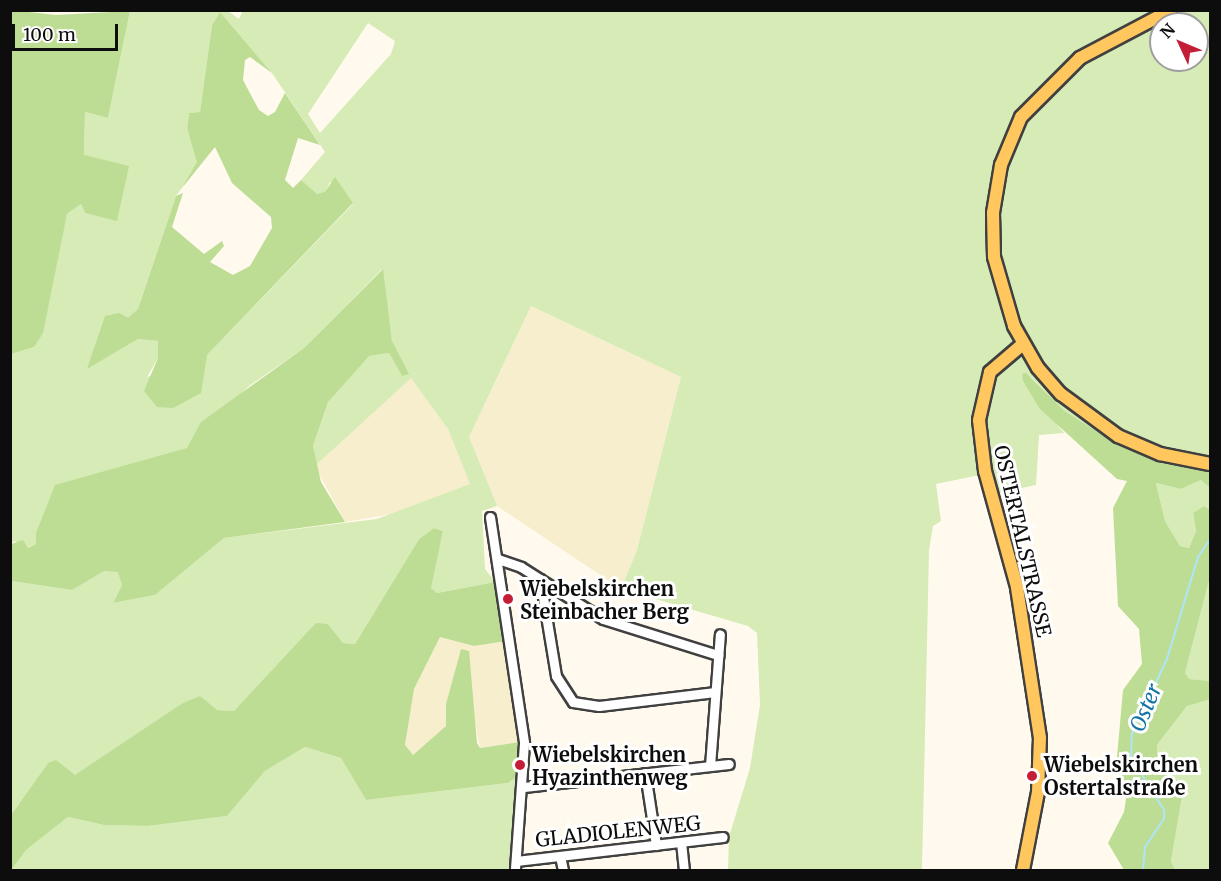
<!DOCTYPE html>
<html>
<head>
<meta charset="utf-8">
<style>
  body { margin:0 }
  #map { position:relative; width:1221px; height:881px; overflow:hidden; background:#fffaed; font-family:Merriweather,serif }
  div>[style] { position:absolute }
  .farmland>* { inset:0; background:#f6eecc }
  .green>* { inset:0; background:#d6ebb5 }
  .forest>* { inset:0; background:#bcdd93 }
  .stream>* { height:2px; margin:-1px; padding:0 1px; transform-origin:1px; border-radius:1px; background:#afe5f9 }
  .roads { filter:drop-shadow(2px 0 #404040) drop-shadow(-2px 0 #404040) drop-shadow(0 2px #404040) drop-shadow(0 -2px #404040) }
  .minor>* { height:9px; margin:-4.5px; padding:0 4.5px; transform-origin:4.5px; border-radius:4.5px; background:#fff }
  .major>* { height:12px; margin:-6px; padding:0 6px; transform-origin:6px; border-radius:6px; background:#ffc75d }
  .dots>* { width:16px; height:16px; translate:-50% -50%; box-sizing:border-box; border:3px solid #fff; border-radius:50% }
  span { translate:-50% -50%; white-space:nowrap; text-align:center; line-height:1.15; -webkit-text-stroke:6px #fff; paint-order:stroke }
  .street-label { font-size:20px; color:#0d0d0d }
  .poi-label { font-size:20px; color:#0d0d0d; font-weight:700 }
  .left { translate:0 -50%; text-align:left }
  .water-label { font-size:21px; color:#1073a5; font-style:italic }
  .frame { position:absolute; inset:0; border:12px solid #0d0d0d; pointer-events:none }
  .north { position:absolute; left:1149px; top:12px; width:60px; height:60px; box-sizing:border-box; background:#fff; border:2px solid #9e9e9e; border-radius:50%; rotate:314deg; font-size:16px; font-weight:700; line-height:24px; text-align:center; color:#0d0d0d }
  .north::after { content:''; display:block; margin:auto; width:21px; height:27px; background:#c41e37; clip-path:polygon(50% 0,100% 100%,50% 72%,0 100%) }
  .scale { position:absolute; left:12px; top:24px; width:106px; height:27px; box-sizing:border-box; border:3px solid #0d0d0d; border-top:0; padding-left:8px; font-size:18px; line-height:21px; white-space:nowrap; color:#0d0d0d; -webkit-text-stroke:4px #fff; paint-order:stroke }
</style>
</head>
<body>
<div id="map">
  <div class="farmland">
    <i style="clip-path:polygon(531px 306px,681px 377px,637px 550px,621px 589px,497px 506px,476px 462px,469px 437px)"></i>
    <i style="clip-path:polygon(411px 377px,448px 429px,470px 484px,403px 512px,345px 522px,315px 466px)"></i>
    <i style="clip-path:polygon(440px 637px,474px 646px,506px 641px,520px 742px,480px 748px,461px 649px,446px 704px,446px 726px,413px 755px,405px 745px,414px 689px)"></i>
  </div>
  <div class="green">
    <i style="clip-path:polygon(evenodd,243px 10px,1210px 11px,1210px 472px,1161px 463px,1116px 444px,1065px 411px,1031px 377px,1023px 381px,1064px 433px,1039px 435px,1036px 485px,998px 493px,994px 472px,936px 484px,941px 521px,933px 526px,929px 550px,922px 870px,728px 870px,729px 837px,750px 768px,760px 705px,757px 633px,748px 626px,621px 589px,637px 550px,681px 377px,531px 306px,469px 437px,497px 506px,482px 511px,485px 569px,495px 582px,437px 593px,430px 588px,443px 531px,434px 528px,419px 539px,355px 644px,343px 643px,328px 624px,234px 711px,217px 710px,75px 775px,48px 763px,11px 815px,11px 581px,72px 590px,104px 570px,119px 572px,122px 585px,113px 603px,155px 595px,224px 538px,377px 519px,470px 484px,448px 429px,411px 378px,315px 466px,313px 446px,328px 402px,350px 373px,369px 356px,389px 353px,402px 376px,392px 341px,382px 269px,304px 348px,249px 386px,187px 448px,164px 458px,36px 544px,28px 548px,14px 541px,11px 544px,11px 354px,34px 347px,67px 214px,81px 204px,85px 213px,117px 220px,84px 155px,85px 112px,108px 118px,130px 11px,228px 11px,239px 19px,243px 10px,220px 12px,272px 73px,325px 152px,301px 180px,316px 194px,325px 193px,330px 182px,353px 204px,207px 355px,147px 377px,158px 358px,158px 341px,138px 339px,88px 368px,138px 309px,176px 196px,194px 171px,198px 162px,187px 128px,189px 113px,200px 112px,212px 25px,220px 12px,243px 10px,368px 23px,395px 41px,391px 54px,320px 133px,308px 114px,368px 23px,243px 10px,1161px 24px,1197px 24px,1197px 60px,1161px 60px,1161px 24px)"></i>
    <i style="clip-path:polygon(1201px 480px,1210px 488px,1210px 510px,1204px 506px,1193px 513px,1196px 531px,1189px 548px,1180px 546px,1165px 521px,1156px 483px,1181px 489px)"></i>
    <i style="clip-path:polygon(1210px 577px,1210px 681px,1188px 679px,1185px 673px)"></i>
    <i style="clip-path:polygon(1202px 699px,1210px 699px,1210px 870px,1175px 870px,1171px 861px,1182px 797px,1158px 761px,1157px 745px,1187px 706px)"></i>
    <i style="clip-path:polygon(305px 747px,341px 758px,366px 800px,508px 783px,518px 776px,509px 870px,10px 870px,26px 850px,68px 817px,104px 825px,148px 826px,227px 816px,265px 771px)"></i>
  </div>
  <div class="forest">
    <i style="clip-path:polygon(11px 10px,56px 15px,130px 11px,108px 118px,85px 112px,84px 155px,129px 166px,117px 221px,85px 213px,81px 204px,67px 214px,43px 333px,34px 347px,11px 354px)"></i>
    <i style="clip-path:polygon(220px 12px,272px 73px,250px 57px,245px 60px,243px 80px,259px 110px,268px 116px,275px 112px,285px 93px,320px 145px,298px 138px,285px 180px,293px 188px,301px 180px,317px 194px,325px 192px,335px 177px,353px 203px,207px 355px,201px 393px,173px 408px,157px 407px,144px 391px,158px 358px,158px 341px,138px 339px,87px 369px,105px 316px,119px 313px,128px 318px,138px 309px,176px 196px,183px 193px,172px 227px,204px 254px,222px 241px,224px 246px,210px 262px,233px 275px,250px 266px,272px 228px,271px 217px,232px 183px,215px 147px,182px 188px,197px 162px,187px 128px,189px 113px,200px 112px,212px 25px)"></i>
    <i style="clip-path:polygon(383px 269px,392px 341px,409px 374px,402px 376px,389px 353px,369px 356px,328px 402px,313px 446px,321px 482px,345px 522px,224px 538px,155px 595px,113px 603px,122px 585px,118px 572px,104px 571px,72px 590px,11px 581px,11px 544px,23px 540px,28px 548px,36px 544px,36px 533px,55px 485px,187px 448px,201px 422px,304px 348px)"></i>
    <i style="clip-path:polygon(1026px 373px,1065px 411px,1116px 444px,1161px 463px,1210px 472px,1210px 488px,1201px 480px,1181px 489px,1156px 483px,1165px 521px,1180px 546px,1189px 548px,1196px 531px,1193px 513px,1204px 506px,1210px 510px,1210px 577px,1185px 673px,1189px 679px,1210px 681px,1210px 699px,1187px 706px,1157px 745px,1158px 761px,1179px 786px,1182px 797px,1171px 861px,1175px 870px,1124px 870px,1108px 843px,1124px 812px,1128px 786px,1116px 768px,1123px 690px,1142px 664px,1139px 629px,1118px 606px,1113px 508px,1127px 481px,1117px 479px,1040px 409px,1023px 381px,1022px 374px)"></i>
    <i style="clip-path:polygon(434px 528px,443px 531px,431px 588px,437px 593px,495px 582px,506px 641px,474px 646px,440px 637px,414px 689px,405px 745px,413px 755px,446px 726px,446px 704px,461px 649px,469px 651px,477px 743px,480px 748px,520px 742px,518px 776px,508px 783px,366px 800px,341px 758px,305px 747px,265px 771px,227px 816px,148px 826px,104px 825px,68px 817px,26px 850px,11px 870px,11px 815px,48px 763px,56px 760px,75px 775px,183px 703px,200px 696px,217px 710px,234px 711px,316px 623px,328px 624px,343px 643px,355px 644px,419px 539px)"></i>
  </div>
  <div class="stream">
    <i style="left:1210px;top:299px;width:21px;rotate:90deg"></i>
    <i style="left:1143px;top:870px;width:23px;rotate:-85deg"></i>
    <i style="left:1145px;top:847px;width:34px;rotate:-56deg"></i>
    <i style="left:1164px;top:819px;width:9px;rotate:-90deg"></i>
    <i style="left:1164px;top:810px;width:62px;rotate:-122.4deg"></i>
    <i style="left:1131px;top:758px;width:24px;rotate:-88deg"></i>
    <i style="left:1132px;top:734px;width:83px;rotate:-65deg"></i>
    <i style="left:1167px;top:659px;width:107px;rotate:-73.1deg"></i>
    <i style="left:1198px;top:557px;width:22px;rotate:-56deg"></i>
  </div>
  <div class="roads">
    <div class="minor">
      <i style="left:490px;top:517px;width:229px;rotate:81.4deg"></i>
      <i style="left:524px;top:743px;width:127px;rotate:94.1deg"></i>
      <i style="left:498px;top:559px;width:24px;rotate:19deg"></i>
      <i style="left:521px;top:567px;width:97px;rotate:32.4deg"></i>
      <i style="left:603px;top:619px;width:121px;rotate:17.4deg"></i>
      <i style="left:540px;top:579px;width:98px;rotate:80.6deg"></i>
      <i style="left:556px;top:676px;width:31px;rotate:57deg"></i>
      <i style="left:573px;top:702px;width:26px;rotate:9deg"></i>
      <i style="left:599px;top:706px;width:117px;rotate:-6.9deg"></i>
      <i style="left:710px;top:766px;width:132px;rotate:-85.7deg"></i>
      <i style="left:645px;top:773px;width:73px;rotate:81.3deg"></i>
      <i style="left:524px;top:787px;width:206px;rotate:-6.4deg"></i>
      <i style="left:681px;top:842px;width:28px;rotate:84deg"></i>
      <i style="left:560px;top:856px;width:14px;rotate:78deg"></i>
      <i style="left:516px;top:861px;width:208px;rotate:-6.6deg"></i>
    </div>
    <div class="major">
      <i style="left:1171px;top:10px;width:103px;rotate:152.2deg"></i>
      <i style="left:1080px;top:58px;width:83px;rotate:135deg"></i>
      <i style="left:1021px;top:117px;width:52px;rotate:112.6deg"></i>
      <i style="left:1001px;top:165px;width:49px;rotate:99.5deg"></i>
      <i style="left:993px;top:213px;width:44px;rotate:88.7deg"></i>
      <i style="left:994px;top:257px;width:72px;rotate:73.8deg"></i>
      <i style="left:1014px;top:326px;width:48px;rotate:60.3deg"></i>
      <i style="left:1038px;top:368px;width:35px;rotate:49deg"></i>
      <i style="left:1061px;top:394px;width:71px;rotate:36.4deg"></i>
      <i style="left:1118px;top:436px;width:46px;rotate:23.2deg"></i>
      <i style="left:1160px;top:454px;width:51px;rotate:11.3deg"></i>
      <i style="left:1023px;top:870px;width:79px;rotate:-79.1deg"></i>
      <i style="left:1038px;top:792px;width:54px;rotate:-87.9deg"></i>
      <i style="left:1040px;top:738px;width:153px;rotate:-98.7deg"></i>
      <i style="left:1017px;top:587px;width:120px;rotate:-105.4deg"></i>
      <i style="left:985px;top:471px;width:51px;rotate:-96.7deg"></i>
      <i style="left:979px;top:420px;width:49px;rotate:-77.1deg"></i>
      <i style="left:990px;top:372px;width:43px;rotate:-40.3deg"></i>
    </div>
  </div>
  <div class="dots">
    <i style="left:508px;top:599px;background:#c41e37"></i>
    <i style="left:520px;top:765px;background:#c41e37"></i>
    <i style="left:1032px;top:776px;background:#c41e37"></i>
  </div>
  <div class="street-label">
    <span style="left:1023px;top:541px;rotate:77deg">OSTERTALSTRASSE</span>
    <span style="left:618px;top:831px;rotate:-6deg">GLADIOLENWEG</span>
  </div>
  <div class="poi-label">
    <span class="left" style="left:520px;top:600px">Wiebelskirchen<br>Steinbacher Berg</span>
    <span class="left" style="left:532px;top:766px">Wiebelskirchen<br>Hyazinthenweg</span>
    <span class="left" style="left:1044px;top:776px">Wiebelskirchen<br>Ostertalstraße</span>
  </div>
  <div class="water-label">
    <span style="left:1146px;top:708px;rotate:-67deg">Oster</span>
  </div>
  <div class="frame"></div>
  <div class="north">N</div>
  <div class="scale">100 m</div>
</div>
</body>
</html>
